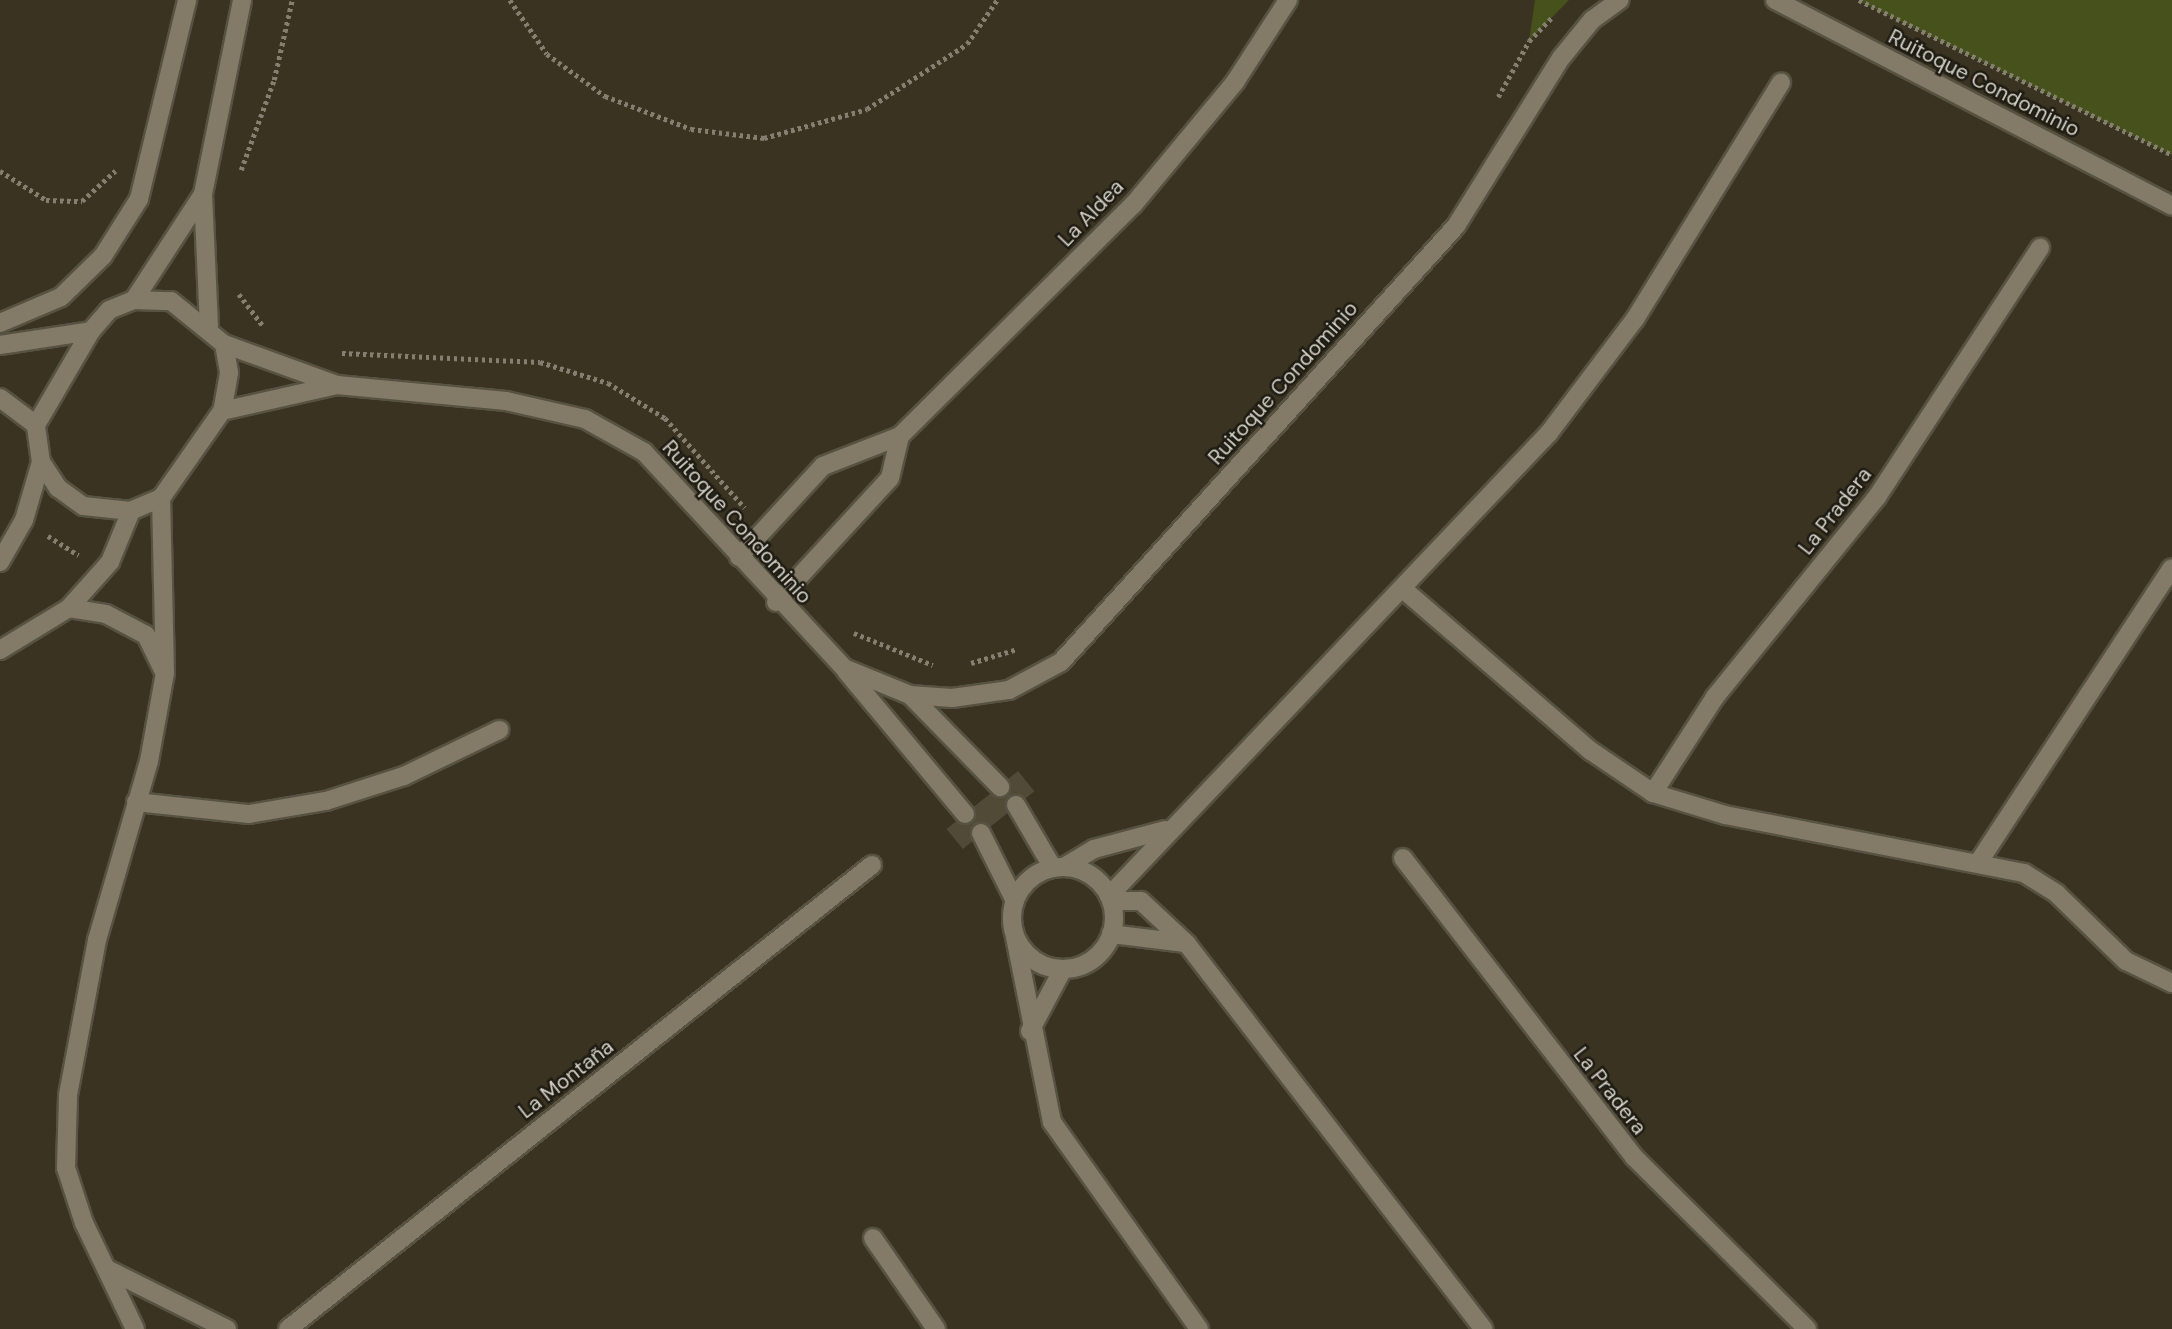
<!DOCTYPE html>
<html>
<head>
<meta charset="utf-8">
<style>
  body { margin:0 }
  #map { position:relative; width:2172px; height:1329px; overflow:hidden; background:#3a3321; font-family:"DM Sans",sans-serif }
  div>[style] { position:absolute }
  .green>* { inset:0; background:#46511b }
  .building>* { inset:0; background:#514a37; transform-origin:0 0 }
  .path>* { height:4.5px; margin-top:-2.25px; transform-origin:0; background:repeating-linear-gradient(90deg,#857f71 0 3.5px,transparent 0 7px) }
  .roads { filter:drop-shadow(2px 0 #575242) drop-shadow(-2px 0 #575242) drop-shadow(0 2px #575242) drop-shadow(0 -2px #575242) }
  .minor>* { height:18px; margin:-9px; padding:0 9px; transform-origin:9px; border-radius:9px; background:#837b67 }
  .minor>.ring { margin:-9px; padding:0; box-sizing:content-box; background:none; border:18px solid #837b67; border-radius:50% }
  span { translate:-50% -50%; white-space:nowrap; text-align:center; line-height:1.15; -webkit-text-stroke:5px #1e1b13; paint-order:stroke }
  .street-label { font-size:21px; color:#d5d1c6 }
</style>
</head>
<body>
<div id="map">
  <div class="green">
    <i style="clip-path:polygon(1535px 0,1569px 0,1529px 41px)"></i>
    <i style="clip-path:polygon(1859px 0,2172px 0,2172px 155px,1863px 3px)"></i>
  </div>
  <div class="building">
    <i style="left:1018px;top:771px;width:26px;height:92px;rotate:51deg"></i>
  </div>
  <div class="path">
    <i style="left:510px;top:0;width:65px;rotate:55.6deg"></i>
    <i style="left:547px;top:54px;width:72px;rotate:35.9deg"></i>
    <i style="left:605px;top:96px;width:92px;rotate:21deg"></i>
    <i style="left:691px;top:129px;width:74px;rotate:7deg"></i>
    <i style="left:764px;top:138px;width:107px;rotate:-15.7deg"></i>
    <i style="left:867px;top:109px;width:119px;rotate:-33deg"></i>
    <i style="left:967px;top:44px;width:53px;rotate:-55.7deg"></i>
    <i style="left:1859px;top:0;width:349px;rotate:26.3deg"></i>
    <i style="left:1498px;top:97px;width:64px;rotate:-61deg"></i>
    <i style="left:1529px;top:41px;width:35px;rotate:-46deg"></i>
    <i style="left:241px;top:170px;width:96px;rotate:-69.9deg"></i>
    <i style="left:274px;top:80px;width:82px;rotate:-77.3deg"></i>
    <i style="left:0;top:171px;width:54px;rotate:32.2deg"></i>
    <i style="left:46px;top:200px;width:36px;rotate:2deg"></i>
    <i style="left:82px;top:201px;width:45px;rotate:-42.3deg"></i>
    <i style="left:239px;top:294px;width:40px;rotate:53deg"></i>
    <i style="left:342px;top:353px;width:198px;rotate:2.6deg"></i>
    <i style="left:540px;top:362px;width:71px;rotate:17.2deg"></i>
    <i style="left:608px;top:383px;width:67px;rotate:31.6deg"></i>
    <i style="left:665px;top:418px;width:120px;rotate:48.4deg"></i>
    <i style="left:48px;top:536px;width:36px;rotate:32deg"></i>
    <i style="left:854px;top:633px;width:85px;rotate:22.1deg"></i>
    <i style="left:971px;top:663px;width:48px;rotate:-16.9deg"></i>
  </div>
  <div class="roads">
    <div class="minor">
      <i style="left:1775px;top:0;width:447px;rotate:27.4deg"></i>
      <i style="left:134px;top:300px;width:37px;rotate:2deg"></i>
      <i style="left:171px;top:301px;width:68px;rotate:39.1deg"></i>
      <i style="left:224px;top:344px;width:29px;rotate:80deg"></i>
      <i style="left:229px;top:373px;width:39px;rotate:100deg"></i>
      <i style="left:222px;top:411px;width:106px;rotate:125deg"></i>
      <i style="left:161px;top:498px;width:33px;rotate:157deg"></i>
      <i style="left:131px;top:511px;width:48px;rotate:-174.1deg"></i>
      <i style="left:83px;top:506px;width:31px;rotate:-144deg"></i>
      <i style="left:58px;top:488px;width:31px;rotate:-123deg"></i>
      <i style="left:41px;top:462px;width:37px;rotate:-98deg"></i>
      <i style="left:36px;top:425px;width:109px;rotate:-59.7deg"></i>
      <i style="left:91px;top:331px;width:28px;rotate:-49deg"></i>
      <i style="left:109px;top:310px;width:27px;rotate:-22deg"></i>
      <i style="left:134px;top:300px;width:126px;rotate:-56.9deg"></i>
      <i style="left:0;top:323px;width:66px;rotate:-23.1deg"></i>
      <i style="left:61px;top:297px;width:59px;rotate:-44.3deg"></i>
      <i style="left:103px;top:256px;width:67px;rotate:-57.7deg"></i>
      <i style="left:139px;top:199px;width:205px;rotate:-76.4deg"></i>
      <i style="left:209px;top:326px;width:132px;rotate:-92.6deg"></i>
      <i style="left:203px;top:194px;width:198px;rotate:-78.6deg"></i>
      <i style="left:224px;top:344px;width:120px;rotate:19.9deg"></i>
      <i style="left:337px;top:385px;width:170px;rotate:5.4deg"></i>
      <i style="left:506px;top:401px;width:81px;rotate:12.8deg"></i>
      <i style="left:585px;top:419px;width:68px;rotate:29.2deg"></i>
      <i style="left:644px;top:452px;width:294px;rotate:47.2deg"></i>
      <i style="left:844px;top:668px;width:71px;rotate:22.2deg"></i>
      <i style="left:910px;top:695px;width:42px;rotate:4.1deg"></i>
      <i style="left:952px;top:698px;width:58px;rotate:-8deg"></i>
      <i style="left:1009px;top:690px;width:59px;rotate:-28.3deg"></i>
      <i style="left:1061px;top:662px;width:588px;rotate:-47.82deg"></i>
      <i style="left:1456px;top:226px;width:198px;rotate:-58deg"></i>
      <i style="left:1561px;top:58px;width:49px;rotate:-50.8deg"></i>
      <i style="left:1592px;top:20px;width:34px;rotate:-36deg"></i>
      <i style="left:0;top:345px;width:92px;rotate:-8.7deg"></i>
      <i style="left:0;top:398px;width:45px;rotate:36.9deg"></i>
      <i style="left:222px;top:411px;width:118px;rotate:-12.7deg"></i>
      <i style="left:739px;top:557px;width:124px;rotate:-47.3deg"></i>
      <i style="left:823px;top:466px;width:83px;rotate:-21.3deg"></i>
      <i style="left:900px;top:436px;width:328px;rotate:-44.8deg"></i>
      <i style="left:1133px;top:205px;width:160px;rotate:-50.3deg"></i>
      <i style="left:1235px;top:82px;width:98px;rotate:-57.1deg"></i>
      <i style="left:0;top:562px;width:48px;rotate:-60.3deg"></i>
      <i style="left:24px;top:520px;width:60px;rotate:-73.7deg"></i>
      <i style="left:1403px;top:589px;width:248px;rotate:40.8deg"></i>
      <i style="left:1591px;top:751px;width:75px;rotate:34.1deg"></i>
      <i style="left:1653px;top:793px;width:75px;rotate:17deg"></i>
      <i style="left:1725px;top:815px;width:305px;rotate:11deg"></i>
      <i style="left:2024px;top:873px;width:39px;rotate:32deg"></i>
      <i style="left:2057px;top:894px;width:96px;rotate:44.2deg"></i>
      <i style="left:2126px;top:961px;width:51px;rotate:25.6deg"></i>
      <i style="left:776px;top:602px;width:168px;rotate:-47.4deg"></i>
      <i style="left:890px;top:478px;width:43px;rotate:-76.6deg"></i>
      <i style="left:69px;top:608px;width:37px;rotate:9deg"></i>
      <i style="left:106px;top:614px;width:45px;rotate:27.7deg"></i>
      <i style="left:146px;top:635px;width:39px;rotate:64deg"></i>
      <i style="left:0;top:650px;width:81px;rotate:-31.3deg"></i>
      <i style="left:69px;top:608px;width:62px;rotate:-48.3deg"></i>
      <i style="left:110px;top:562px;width:55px;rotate:-67.6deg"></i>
      <i style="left:846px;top:671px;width:186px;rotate:50.2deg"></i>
      <i style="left:910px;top:695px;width:129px;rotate:45.6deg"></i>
      <i style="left:1653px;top:793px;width:114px;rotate:-57.1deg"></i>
      <i style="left:1715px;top:697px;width:257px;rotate:-51deg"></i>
      <i style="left:1877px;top:497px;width:298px;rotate:-56.8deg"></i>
      <i style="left:136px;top:802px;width:114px;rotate:6.1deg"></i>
      <i style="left:249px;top:814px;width:78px;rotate:-9.6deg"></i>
      <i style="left:326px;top:801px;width:82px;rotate:-17.8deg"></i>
      <i style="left:404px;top:776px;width:106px;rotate:-25.8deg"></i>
      <i style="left:1016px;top:805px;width:73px;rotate:59.6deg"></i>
      <i style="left:981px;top:833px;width:76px;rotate:63.4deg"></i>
      <i style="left:1403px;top:858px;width:378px;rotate:52.3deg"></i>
      <i style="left:1634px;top:1157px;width:244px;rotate:44.8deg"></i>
      <i style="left:1980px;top:860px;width:349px;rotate:-56.7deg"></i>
      <i style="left:1064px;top:867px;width:35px;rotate:-31deg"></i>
      <i style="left:1094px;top:849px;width:73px;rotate:-15deg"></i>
      <i class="ring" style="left:1012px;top:867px;width:84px;height:84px"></i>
      <i style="left:1109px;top:896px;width:639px;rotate:-46.46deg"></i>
      <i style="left:1549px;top:433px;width:143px;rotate:-53deg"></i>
      <i style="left:1635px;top:319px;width:278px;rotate:-58.3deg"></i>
      <i style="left:1111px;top:901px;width:30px"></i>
      <i style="left:1141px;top:901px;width:63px;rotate:43.1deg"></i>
      <i style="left:1187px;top:944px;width:486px;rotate:52.4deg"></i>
      <i style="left:1111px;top:934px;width:74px;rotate:7deg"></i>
      <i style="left:1015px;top:937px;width:189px;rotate:78.7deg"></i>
      <i style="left:1052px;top:1122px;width:254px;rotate:54.6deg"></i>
      <i style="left:1030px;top:1031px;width:70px;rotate:-62deg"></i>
      <i style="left:873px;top:1238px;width:111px;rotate:55.3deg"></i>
      <i style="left:109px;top:1270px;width:132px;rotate:26.6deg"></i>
      <i style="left:135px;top:1329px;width:118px;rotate:-115.7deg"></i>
      <i style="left:84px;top:1223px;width:58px;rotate:-108.1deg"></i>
      <i style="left:66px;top:1168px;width:73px;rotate:-88.4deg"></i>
      <i style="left:68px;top:1095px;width:158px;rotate:-79.4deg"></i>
      <i style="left:97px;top:940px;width:186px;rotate:-73.8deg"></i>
      <i style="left:149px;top:761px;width:89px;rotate:-79.7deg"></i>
      <i style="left:165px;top:673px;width:175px;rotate:-91.3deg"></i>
      <i style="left:288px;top:1329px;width:746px;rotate:-38.47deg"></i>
    </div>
  </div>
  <div class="street-label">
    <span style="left:1984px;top:83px;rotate:27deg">Ruitoque Condominio</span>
    <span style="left:1091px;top:213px;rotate:-46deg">La Aldea</span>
    <span style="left:1283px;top:383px;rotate:-48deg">Ruitoque Condominio</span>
    <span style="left:1835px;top:511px;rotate:-52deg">La Pradera</span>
    <span style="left:737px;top:522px;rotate:48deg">Ruitoque Condominio</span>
    <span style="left:566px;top:1079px;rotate:-38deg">La Montaña</span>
    <span style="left:1610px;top:1091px;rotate:52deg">La Pradera</span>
  </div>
</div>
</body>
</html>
